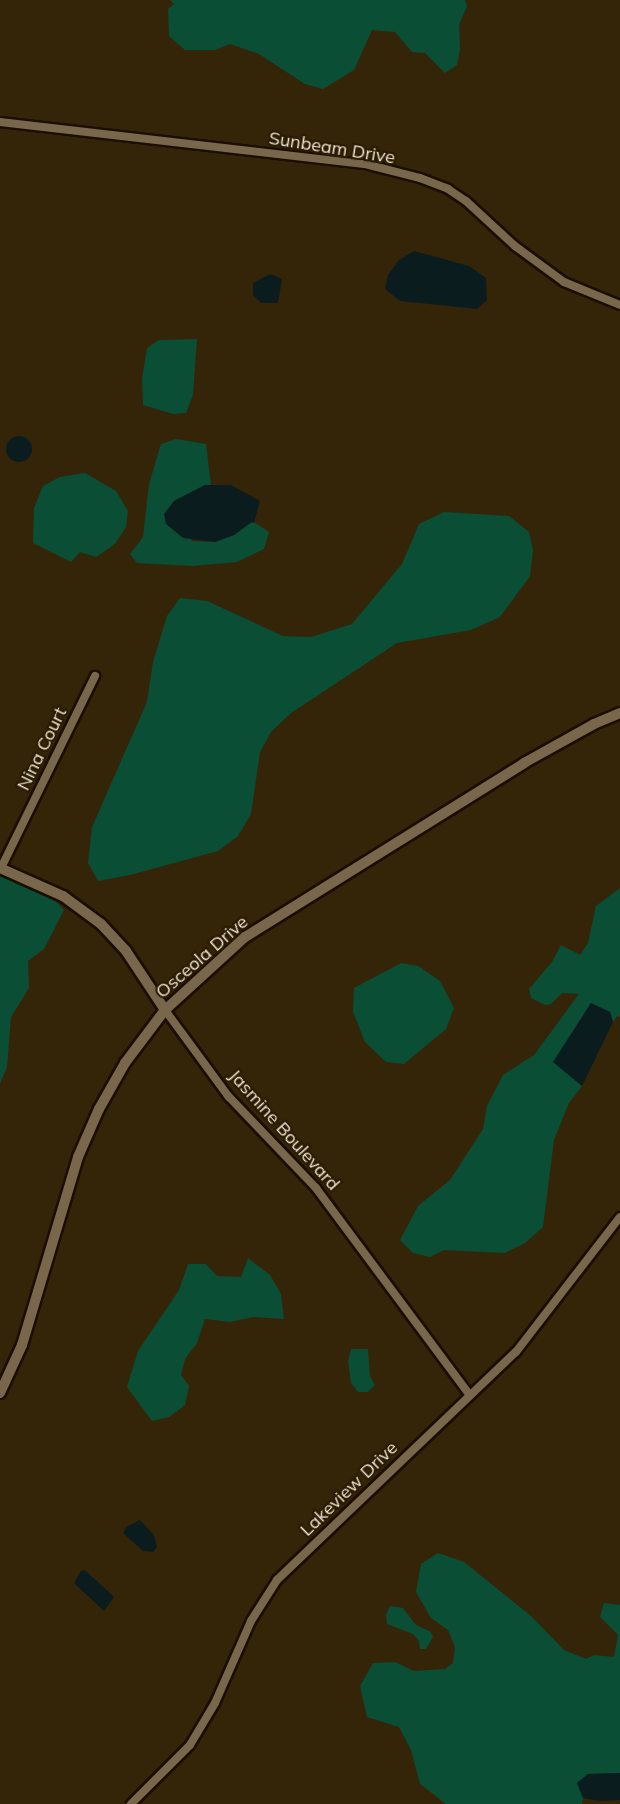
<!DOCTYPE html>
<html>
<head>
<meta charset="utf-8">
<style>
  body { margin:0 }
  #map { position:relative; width:620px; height:1804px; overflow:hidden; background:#342509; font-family:Mulish,sans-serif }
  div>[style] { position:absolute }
  .green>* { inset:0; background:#0a4e35 }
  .water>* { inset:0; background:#0b1c1f }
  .round { border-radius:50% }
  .roads { filter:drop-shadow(2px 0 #1b0d00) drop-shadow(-2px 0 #1b0d00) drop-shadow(0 2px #1b0d00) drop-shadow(0 -2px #1b0d00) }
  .street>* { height:8px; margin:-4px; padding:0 4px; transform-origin:4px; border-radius:4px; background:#79674b }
  .secondary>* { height:10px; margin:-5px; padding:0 5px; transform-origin:5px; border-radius:5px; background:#79674b }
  span { translate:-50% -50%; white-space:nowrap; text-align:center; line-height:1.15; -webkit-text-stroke:4.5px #2a1b01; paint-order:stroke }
  .street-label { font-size:18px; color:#efe5d5 }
</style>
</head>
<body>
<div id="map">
  <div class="green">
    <i style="clip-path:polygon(170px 0,465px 0,467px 6px,459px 25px,460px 50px,457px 65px,445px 73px,425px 53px,412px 52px,395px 32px,372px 30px,354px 70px,323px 89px,305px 84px,259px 54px,230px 44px,215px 50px,185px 50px,169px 36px,168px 9px,174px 4px)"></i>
    <i style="clip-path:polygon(197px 339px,193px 395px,186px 413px,173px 414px,143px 405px,142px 379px,147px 348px,159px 340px)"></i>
    <i style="clip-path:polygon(176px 439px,206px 444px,211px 485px,205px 485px,174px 501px,192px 541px,215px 542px,234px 535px,252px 521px,269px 532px,264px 549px,237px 562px,193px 566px,137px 563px,130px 554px,143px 537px,149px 484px,161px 444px)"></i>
    <i style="clip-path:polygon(85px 473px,116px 491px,128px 511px,126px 527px,115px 544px,96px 557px,80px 552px,71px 562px,33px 543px,34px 508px,43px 486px,60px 477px)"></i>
    <i style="clip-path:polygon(444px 512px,509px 516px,529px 532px,533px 550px,530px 576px,500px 617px,471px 630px,397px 643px,291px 713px,271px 732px,260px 752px,251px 814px,238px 836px,218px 851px,130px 875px,98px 881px,88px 863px,92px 827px,147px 702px,153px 662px,167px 616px,180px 598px,207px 601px,283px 636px,311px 637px,352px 624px,402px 564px,419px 524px)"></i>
    <i style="clip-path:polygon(0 873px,50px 895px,64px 910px,44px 949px,28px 961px,29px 988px,11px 1017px,7px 1067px,0 1084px)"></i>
    <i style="clip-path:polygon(620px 888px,620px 1017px,617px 1016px,613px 1022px,610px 1012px,591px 1003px,554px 1062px,582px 1086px,569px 1103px,554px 1140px,543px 1227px,525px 1243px,505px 1253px,444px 1250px,430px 1257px,413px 1253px,400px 1240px,418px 1206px,450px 1180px,483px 1129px,487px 1106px,503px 1075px,534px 1055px,579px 994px,562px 993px,551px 1004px,545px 1005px,531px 998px,529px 989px,552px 962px,561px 945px,580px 955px,588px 943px,596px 906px)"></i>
    <i style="clip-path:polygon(401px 963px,418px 966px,440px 981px,454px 1008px,446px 1029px,404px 1064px,386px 1062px,365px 1042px,353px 1012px,354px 988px)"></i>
    <i style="clip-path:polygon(248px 1258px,270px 1275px,281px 1294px,284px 1319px,253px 1317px,230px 1322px,205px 1319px,197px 1343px,185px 1359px,181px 1375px,189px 1386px,185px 1405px,169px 1417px,152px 1421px,127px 1387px,138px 1351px,179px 1290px,188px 1264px,206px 1264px,217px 1276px,241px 1277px)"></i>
    <i style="clip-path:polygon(351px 1349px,368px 1349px,370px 1376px,375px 1385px,368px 1392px,358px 1392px,351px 1383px,348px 1361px)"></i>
    <i style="clip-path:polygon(438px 1553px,464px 1562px,531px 1616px,564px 1650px,586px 1659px,594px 1655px,614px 1657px,618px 1635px,600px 1617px,604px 1603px,620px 1605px,620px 1773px,588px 1774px,577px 1783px,583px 1798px,582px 1804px,446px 1804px,420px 1784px,411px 1750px,399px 1727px,367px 1717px,360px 1686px,373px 1663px,395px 1662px,414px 1671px,445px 1669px,453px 1663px,455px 1647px,448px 1630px,431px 1618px,416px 1592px,421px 1564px)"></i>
    <i style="clip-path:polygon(390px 1606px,403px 1608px,416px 1625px,431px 1632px,433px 1637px,426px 1649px,420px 1649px,419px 1641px,413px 1634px,387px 1624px,386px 1615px)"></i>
  </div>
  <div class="water">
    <i style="clip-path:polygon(414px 251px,469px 266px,486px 278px,487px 300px,477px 309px,400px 301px,385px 289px,388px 275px,399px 260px)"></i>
    <i style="clip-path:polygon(270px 274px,282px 279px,278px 303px,261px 303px,253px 295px,253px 283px)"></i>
    <i class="round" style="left:6px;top:436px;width:26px;height:26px"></i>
    <i style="clip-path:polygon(205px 485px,231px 485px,260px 501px,254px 523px,252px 522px,234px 535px,215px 542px,183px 538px,166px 524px,164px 514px,174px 501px)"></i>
    <i style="clip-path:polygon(591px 1003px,610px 1012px,613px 1022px,582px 1086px,553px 1062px)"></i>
    <i style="clip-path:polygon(140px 1520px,154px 1535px,157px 1547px,153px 1552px,143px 1551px,123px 1533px,126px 1527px)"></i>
    <i style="clip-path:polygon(85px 1570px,114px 1597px,104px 1611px,74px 1583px,81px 1571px)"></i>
    <i style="clip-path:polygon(620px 1773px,620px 1800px,600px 1801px,583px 1798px,577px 1783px,588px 1774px)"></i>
  </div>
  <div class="roads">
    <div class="street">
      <i style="left:0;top:122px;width:371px;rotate:6.6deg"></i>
      <i style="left:369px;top:165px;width:53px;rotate:14.3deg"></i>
      <i style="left:420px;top:178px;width:30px;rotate:21deg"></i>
      <i style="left:448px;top:189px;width:22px;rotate:34deg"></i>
      <i style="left:466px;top:201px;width:67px;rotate:42.6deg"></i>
      <i style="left:515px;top:246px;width:61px;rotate:36.3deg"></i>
      <i style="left:564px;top:282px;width:61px;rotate:22.3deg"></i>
      <i style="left:1px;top:868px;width:214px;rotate:-63.9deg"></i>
      <i style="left:165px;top:1010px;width:108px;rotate:53.7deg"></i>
      <i style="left:229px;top:1097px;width:126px;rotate:46.3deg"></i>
      <i style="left:316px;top:1188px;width:257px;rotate:53.4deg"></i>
      <i style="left:131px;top:1804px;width:83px;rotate:-45deg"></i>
      <i style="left:190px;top:1745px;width:49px;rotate:-59.2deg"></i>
      <i style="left:215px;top:1703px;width:90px;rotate:-66.3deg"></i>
      <i style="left:251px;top:1621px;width:49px;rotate:-57.6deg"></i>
      <i style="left:277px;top:1580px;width:330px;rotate:-43.7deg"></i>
      <i style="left:516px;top:1352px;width:170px;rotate:-52.4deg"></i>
    </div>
    <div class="secondary">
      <i style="left:0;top:868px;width:69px;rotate:24deg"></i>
      <i style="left:63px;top:896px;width:47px;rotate:36.4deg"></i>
      <i style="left:101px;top:924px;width:37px;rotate:47deg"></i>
      <i style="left:126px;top:951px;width:71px;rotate:56.5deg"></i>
      <i style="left:0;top:1393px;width:53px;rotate:-65.4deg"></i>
      <i style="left:22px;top:1345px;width:196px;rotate:-73.4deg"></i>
      <i style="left:78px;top:1157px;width:52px;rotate:-66.4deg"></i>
      <i style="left:99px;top:1109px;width:53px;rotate:-60.5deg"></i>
      <i style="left:125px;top:1063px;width:66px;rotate:-53deg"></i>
      <i style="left:165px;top:1010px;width:108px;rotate:-42.4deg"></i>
      <i style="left:245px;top:937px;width:329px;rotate:-31.9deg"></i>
      <i style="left:524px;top:763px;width:80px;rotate:-29.1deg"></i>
      <i style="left:594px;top:724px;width:28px;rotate:-23deg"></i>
    </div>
  </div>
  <div class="street-label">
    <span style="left:332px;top:148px;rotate:9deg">Sunbeam Drive</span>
    <span style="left:42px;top:749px;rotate:-64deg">Nina Court</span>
    <span style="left:202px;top:957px;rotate:-41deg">Osceola Drive</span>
    <span style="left:284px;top:1130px;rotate:48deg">Jasmine Boulevard</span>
    <span style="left:349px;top:1489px;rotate:-44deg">Lakeview Drive</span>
  </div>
</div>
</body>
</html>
